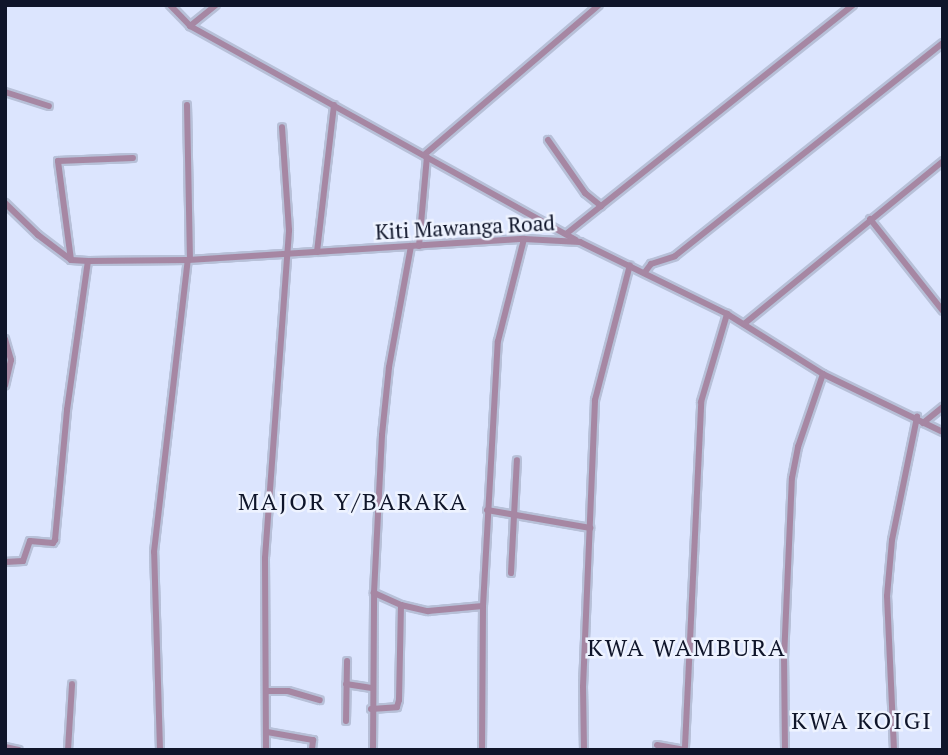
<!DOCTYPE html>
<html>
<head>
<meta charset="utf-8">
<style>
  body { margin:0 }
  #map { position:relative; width:948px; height:755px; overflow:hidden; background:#dce5fe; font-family:"PT Serif",serif }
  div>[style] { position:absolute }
  .roads { filter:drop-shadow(2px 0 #b7c0d8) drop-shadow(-2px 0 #b7c0d8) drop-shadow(0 2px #b7c0d8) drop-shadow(0 -2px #b7c0d8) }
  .street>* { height:6px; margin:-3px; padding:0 3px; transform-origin:3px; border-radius:3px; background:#a687a3 }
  span { translate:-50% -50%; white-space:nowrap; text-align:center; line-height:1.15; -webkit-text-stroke:5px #eef3ff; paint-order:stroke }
  .street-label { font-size:21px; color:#0f152a }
  .quarter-label { font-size:24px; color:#0f152a; letter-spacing:2px }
  .frame { position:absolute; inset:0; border:7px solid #0f152a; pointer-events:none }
</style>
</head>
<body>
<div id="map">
  <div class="roads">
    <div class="street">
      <i style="left:170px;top:5px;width:29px;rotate:46deg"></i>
      <i style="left:190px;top:26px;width:441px;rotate:29deg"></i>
      <i style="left:190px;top:26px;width:33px;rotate:-39deg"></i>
      <i style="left:5px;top:92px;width:46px;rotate:17.7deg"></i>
      <i style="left:187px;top:105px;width:154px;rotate:88.9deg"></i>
      <i style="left:548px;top:140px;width:65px;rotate:55.1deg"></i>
      <i style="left:585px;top:193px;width:21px;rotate:39deg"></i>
      <i style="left:424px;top:155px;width:230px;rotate:-40.6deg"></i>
      <i style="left:5px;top:203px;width:46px;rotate:44.1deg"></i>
      <i style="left:38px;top:235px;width:41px;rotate:37.1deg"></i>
      <i style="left:71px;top:260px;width:17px;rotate:3deg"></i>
      <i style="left:88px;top:261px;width:100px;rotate:-0.6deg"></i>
      <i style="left:188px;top:260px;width:337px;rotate:-3.6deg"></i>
      <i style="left:524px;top:239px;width:56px;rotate:3.1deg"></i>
      <i style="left:580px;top:242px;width:164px;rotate:26.1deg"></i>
      <i style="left:727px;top:314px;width:113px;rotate:32deg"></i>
      <i style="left:823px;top:374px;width:133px;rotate:25.8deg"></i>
      <i style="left:870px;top:219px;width:117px;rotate:51.6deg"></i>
      <i style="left:566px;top:234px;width:367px;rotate:-38.6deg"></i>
      <i style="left:419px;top:246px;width:89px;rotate:-84.9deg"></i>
      <i style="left:317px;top:252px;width:148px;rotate:-83.4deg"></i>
      <i style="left:71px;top:260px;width:100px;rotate:-97.5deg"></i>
      <i style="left:58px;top:161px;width:75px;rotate:-2.3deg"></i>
      <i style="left:645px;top:272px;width:10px;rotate:-53deg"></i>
      <i style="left:651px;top:264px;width:25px;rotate:-18deg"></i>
      <i style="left:675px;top:256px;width:342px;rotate:-38.5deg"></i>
      <i style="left:744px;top:324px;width:257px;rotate:-39.3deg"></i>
      <i style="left:5px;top:339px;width:22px;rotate:74deg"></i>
      <i style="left:11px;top:360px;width:26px;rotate:103deg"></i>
      <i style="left:923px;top:423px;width:26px;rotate:-39deg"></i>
      <i style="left:487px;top:510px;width:105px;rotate:9.9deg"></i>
      <i style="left:5px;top:562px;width:18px;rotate:-3deg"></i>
      <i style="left:23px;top:561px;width:21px;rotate:-71deg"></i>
      <i style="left:30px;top:541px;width:23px;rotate:5deg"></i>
      <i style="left:53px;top:543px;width:4px;rotate:-56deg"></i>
      <i style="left:55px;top:540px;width:131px;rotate:-84.7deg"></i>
      <i style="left:67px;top:410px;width:150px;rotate:-82deg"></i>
      <i style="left:511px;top:573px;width:113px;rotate:-87deg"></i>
      <i style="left:401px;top:605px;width:28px;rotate:13deg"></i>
      <i style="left:428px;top:611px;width:55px;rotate:-5.2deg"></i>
      <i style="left:346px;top:684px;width:26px;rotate:9deg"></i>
      <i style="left:266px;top:691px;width:22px"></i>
      <i style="left:288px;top:691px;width:33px;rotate:16deg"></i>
      <i style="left:371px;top:709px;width:26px;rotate:-4deg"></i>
      <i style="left:397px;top:707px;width:7px;rotate:-74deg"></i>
      <i style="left:399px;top:700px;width:95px;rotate:-88.8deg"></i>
      <i style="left:401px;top:605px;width:30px;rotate:-156deg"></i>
      <i style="left:346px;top:721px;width:60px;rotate:-89deg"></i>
      <i style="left:267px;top:732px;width:47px;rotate:9.9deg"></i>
      <i style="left:313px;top:740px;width:10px;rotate:96deg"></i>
      <i style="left:657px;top:745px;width:28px;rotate:10deg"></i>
      <i style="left:5px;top:747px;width:14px;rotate:12deg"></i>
      <i style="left:685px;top:747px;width:345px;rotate:-87.3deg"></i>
      <i style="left:701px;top:402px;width:92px;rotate:-73.5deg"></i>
      <i style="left:68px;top:750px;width:66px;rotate:-86.5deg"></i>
      <i style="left:160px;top:750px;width:198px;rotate:-91.7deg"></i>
      <i style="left:154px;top:552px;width:294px;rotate:-83.4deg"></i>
      <i style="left:266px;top:750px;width:192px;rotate:-90.3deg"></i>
      <i style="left:265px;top:558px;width:329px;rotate:-85.8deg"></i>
      <i style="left:289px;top:230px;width:103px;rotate:-93.9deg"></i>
      <i style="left:373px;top:750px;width:157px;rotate:-89.6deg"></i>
      <i style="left:374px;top:593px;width:158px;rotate:-87.1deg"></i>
      <i style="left:382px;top:435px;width:68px;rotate:-84.1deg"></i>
      <i style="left:389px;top:367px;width:123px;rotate:-79.7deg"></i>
      <i style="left:482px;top:750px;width:144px;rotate:-89.6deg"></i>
      <i style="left:483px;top:606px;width:265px;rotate:-86.8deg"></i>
      <i style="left:498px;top:341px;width:105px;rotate:-75.7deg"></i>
      <i style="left:584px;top:750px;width:63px;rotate:-90.9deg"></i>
      <i style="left:583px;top:687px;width:287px;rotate:-87.6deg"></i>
      <i style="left:595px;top:400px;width:139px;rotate:-75.5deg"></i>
      <i style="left:785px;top:750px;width:91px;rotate:-90.6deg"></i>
      <i style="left:784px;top:659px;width:181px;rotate:-87.5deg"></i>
      <i style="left:792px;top:478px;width:32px;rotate:-79deg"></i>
      <i style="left:798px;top:447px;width:77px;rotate:-71.1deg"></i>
      <i style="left:894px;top:750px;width:154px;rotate:-92.6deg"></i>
      <i style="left:887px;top:596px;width:56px;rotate:-84.9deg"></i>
      <i style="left:892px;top:540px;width:126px;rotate:-78.5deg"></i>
    </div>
  </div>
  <div class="street-label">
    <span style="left:465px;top:227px;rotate:-3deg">Kiti Mawanga Road</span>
  </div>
  <div class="quarter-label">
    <span style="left:353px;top:502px">MAJOR Y/BARAKA</span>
    <span style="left:687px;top:648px">KWA WAMBURA</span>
    <span style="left:862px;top:721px">KWA KOIGI</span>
  </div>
  <div class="frame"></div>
</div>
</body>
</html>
